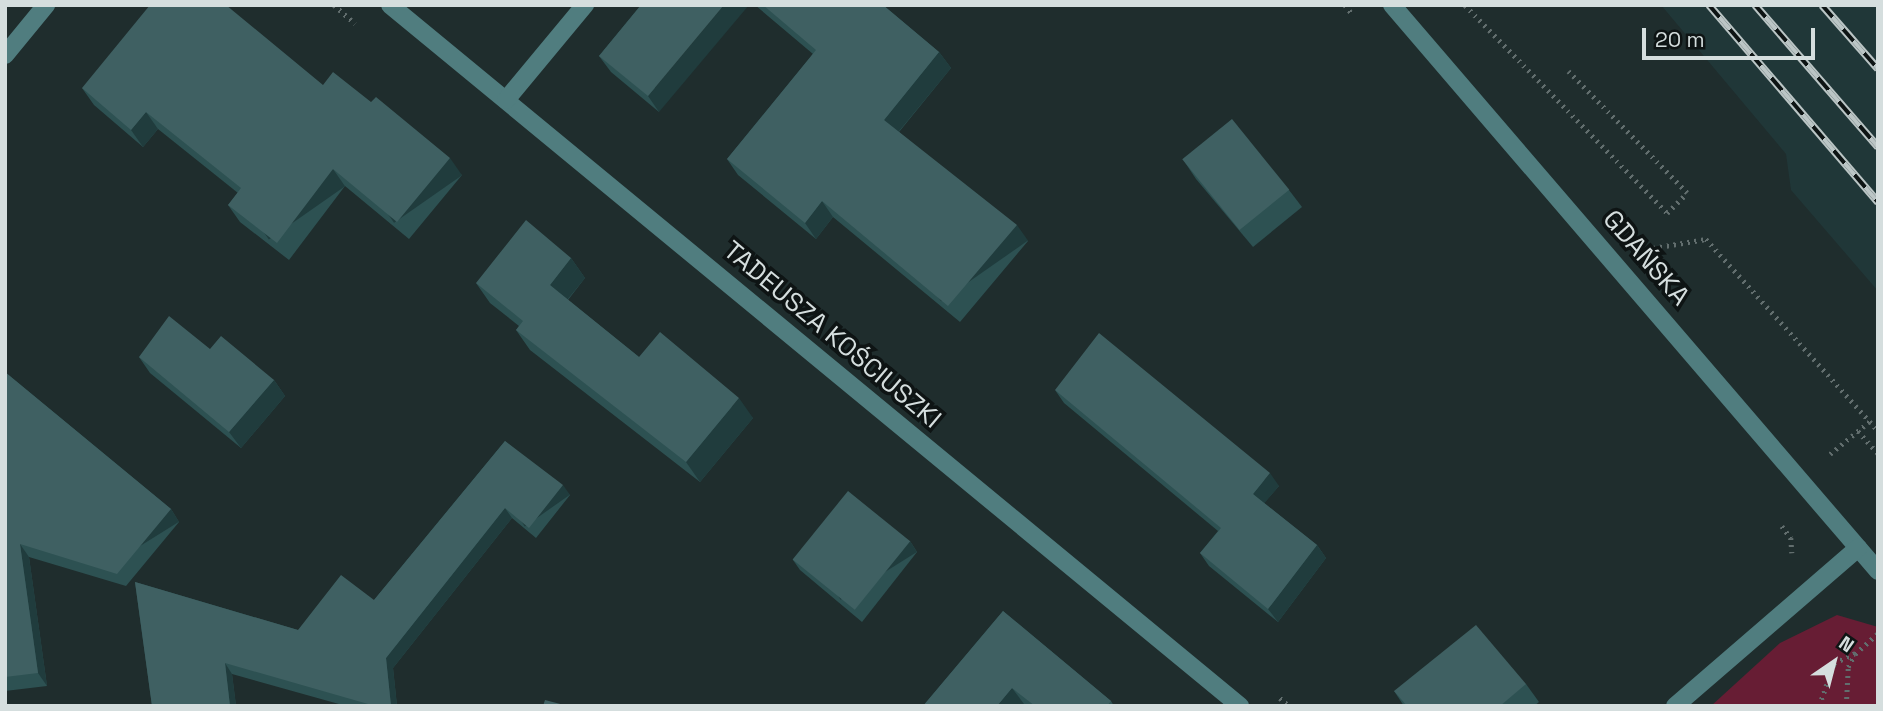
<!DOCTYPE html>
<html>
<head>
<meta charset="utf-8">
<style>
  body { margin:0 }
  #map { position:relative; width:1883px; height:711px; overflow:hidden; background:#1f2d2d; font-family:"Space Grotesk",sans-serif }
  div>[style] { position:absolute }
  .built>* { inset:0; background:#203738 }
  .green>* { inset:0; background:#671d34 }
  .path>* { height:4.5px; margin-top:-2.25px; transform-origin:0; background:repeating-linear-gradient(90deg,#626e6e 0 2px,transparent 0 7px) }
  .minor>* { height:18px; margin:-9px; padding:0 9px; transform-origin:9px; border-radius:9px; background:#507d7f }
  .rail>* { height:8px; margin-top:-4px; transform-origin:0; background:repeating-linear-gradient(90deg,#0e1414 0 16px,#bbc5c5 0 32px); box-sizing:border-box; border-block:2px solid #bbc5c5 }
  .wall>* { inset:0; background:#2d5152 }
  .shaded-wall>* { inset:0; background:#203c3d; transform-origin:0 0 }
  .building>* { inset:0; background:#3f6062; transform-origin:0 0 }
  span { translate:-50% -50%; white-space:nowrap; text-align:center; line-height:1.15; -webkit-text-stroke:7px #0e1414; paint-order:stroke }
  .street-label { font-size:26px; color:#d5dede }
  .frame { position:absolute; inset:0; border:7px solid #d5dede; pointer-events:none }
  .north { position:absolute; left:1799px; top:627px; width:70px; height:70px; -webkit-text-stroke:5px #0e1414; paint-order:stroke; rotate:35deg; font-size:19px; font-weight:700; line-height:28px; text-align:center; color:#d5dede }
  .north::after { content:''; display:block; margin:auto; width:24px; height:32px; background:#d5dede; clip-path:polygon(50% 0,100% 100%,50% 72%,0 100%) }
  .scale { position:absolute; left:1642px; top:28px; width:173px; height:32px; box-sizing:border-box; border:4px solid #d5dede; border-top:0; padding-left:9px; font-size:21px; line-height:24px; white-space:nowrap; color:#d5dede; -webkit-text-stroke:5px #0e1414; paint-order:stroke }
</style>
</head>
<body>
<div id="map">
  <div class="built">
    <i style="clip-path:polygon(1661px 5px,1878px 5px,1878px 291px,1791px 190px,1786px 154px)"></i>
  </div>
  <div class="green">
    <i style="clip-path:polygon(1837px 615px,1878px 627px,1878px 706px,1711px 706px,1780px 643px)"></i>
  </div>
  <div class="path">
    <i style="left:334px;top:5px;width:28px;rotate:41deg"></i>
    <i style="left:1345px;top:5px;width:13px;rotate:51deg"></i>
    <i style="left:1465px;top:5px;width:290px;rotate:45.8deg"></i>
    <i style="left:1667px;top:213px;width:28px;rotate:-45deg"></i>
    <i style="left:1687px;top:193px;width:170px;rotate:-134.3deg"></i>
    <i style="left:1653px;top:248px;width:54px;rotate:-9.6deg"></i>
    <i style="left:1706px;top:239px;width:258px;rotate:48.1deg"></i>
    <i style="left:1858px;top:431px;width:30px;rotate:48deg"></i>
    <i style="left:1830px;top:454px;width:52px;rotate:-39.5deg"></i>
    <i style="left:1782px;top:526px;width:15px;rotate:53deg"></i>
    <i style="left:1791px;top:538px;width:15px;rotate:86deg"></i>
    <i style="left:1280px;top:698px;width:12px;rotate:42deg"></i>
    <i style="left:1819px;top:706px;width:46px;rotate:-70.8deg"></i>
    <i style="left:1834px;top:663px;width:23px;rotate:-25deg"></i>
    <i style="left:1846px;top:706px;width:39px;rotate:-87deg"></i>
    <i style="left:1848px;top:667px;width:15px;rotate:-62deg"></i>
    <i style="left:1855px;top:654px;width:31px;rotate:-42deg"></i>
  </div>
  <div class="minor">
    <i style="left:390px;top:5px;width:1102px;rotate:39.51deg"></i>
    <i style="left:1392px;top:5px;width:746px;rotate:49.35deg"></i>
    <i style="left:5px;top:55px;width:65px;rotate:-50.6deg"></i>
    <i style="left:506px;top:100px;width:124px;rotate:-50.3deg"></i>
    <i style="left:1675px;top:706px;width:242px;rotate:-40.8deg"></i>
  </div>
  <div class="rail">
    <i style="left:1709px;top:5px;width:260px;rotate:49.4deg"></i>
    <i style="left:1755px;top:5px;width:188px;rotate:49.1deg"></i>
    <i style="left:1822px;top:5px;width:85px;rotate:48.8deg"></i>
  </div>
  <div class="wall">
    <i style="clip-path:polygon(641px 5px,659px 112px,611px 72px,599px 56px)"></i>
    <i style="clip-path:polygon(755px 5px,883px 5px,939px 52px,951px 68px,899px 132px,1028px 241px,960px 322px,833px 217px,816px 239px,738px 175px,727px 159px,813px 54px)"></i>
    <i style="clip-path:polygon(323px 85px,462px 175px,409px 239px,345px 186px,289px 260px,240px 222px,228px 205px,238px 193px,158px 129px,143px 147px,94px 105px,82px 88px)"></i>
    <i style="clip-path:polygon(1184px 161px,1289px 190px,1302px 207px,1253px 247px,1196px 179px)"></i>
    <i style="clip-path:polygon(571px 258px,585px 278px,568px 300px,639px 357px,753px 418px,700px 482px,530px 350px,516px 330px,519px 326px,490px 303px,476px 283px)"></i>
    <i style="clip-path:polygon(210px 349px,274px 380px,285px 396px,241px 448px,150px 373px,139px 357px)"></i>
    <i style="clip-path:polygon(5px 372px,171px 509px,179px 522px,126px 586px,29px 557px,47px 686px,5px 691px)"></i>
    <i style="clip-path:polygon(1055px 390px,1279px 486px,1264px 503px,1317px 545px,1326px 558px,1278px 622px,1209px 566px,1200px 553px,1218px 531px,1064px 403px)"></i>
    <i style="clip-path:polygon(505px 441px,570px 495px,536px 538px,512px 518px,393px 668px,397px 706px,346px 706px,232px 674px,236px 706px,152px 706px,135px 582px,298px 630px,374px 600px)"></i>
    <i style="clip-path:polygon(910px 541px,917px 552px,862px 622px,800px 570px,793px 560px)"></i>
    <i style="clip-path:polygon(1003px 611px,1111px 701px,1114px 706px,1026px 706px,1024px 704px,923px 706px)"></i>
    <i style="clip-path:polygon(1526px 684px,1539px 702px,1534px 706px,1404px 706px,1394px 691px)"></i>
  </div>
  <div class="shaded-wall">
    <i style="clip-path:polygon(724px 5px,749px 5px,659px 112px,648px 96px)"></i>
    <i style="clip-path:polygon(939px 52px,951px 68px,895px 136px,884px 120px)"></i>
    <i style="clip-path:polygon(146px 112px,158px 129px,143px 147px,131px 130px)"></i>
    <i style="left:450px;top:158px;width:21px;height:83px;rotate:55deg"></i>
    <i style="left:333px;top:169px;width:21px;height:93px;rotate:55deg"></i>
    <i style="clip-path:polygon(822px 201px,833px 217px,816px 239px,805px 223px)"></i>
    <i style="left:1017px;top:225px;width:19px;height:106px;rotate:55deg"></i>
    <i style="clip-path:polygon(571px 258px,585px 278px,563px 305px,550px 285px)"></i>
    <i style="clip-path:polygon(274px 380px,285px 396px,241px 448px,229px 432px)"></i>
    <i style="clip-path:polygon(739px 398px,753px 418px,700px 482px,686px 462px)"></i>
    <i style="clip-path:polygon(1270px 473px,1279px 486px,1262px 506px,1253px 494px)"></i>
    <i style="left:563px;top:485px;width:12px;height:55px;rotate:55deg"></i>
    <i style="clip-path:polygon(505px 508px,512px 518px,393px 668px,397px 706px,391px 706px,386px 658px)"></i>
    <i style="left:171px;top:509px;width:15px;height:85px;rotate:58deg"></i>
    <i style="left:910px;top:541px;width:13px;height:90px;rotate:58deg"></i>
    <i style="clip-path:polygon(20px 544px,29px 557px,47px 686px,38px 673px)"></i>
    <i style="clip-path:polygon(1317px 545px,1326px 558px,1278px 622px,1268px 609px)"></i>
    <i style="clip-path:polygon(225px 663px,232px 674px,236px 706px,230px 706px)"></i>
    <i style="clip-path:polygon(1012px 688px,1024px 704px,1022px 706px,997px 706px)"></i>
  </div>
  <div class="building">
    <i style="clip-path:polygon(150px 5px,226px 5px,323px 85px,333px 72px,371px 102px,376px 97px,450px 158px,397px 222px,333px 169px,277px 243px,228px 205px,241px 188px,146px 112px,131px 130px,82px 88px)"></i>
    <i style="clip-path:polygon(641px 5px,724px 5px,648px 96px,599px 56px)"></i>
    <i style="clip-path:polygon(763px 5px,883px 5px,939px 52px,884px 120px,1017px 225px,948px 306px,822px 201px,805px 223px,727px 159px,816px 50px)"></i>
    <i style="left:1232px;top:119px;width:91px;height:64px;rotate:51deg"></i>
    <i style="clip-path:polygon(526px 220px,571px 258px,550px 285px,639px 357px,660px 332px,739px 398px,686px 462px,516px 330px,523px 321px,476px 283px)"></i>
    <i style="clip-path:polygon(169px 316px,210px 349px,221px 336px,274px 380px,229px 432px,139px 357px)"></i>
    <i style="clip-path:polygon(1099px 333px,1270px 473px,1253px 494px,1317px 545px,1268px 609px,1200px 553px,1221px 528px,1055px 390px)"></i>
    <i style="clip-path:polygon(5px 372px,171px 509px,117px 574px,20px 544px,38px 673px,5px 677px)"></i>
    <i style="clip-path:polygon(505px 441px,563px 485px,529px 528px,505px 508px,386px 658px,391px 706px,375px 706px,225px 663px,230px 706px,152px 706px,135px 582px,298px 630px,341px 575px,374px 600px)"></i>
    <i style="left:848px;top:491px;width:80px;height:88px;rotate:39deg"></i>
    <i style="clip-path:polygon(1003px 611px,1111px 701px,1107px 706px,1035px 706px,1012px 688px,997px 706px,923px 706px)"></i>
    <i style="clip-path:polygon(1476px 625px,1526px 684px,1500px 706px,1407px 706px,1394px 691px)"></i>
    <i style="clip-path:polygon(545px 700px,568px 706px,543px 706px)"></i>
  </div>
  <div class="street-label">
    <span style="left:1646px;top:258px;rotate:49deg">GDAŃSKA</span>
    <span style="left:832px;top:335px;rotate:40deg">TADEUSZA KOŚCIUSZKI</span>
  </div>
  <div class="frame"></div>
  <div class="north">N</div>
  <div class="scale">20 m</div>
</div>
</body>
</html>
